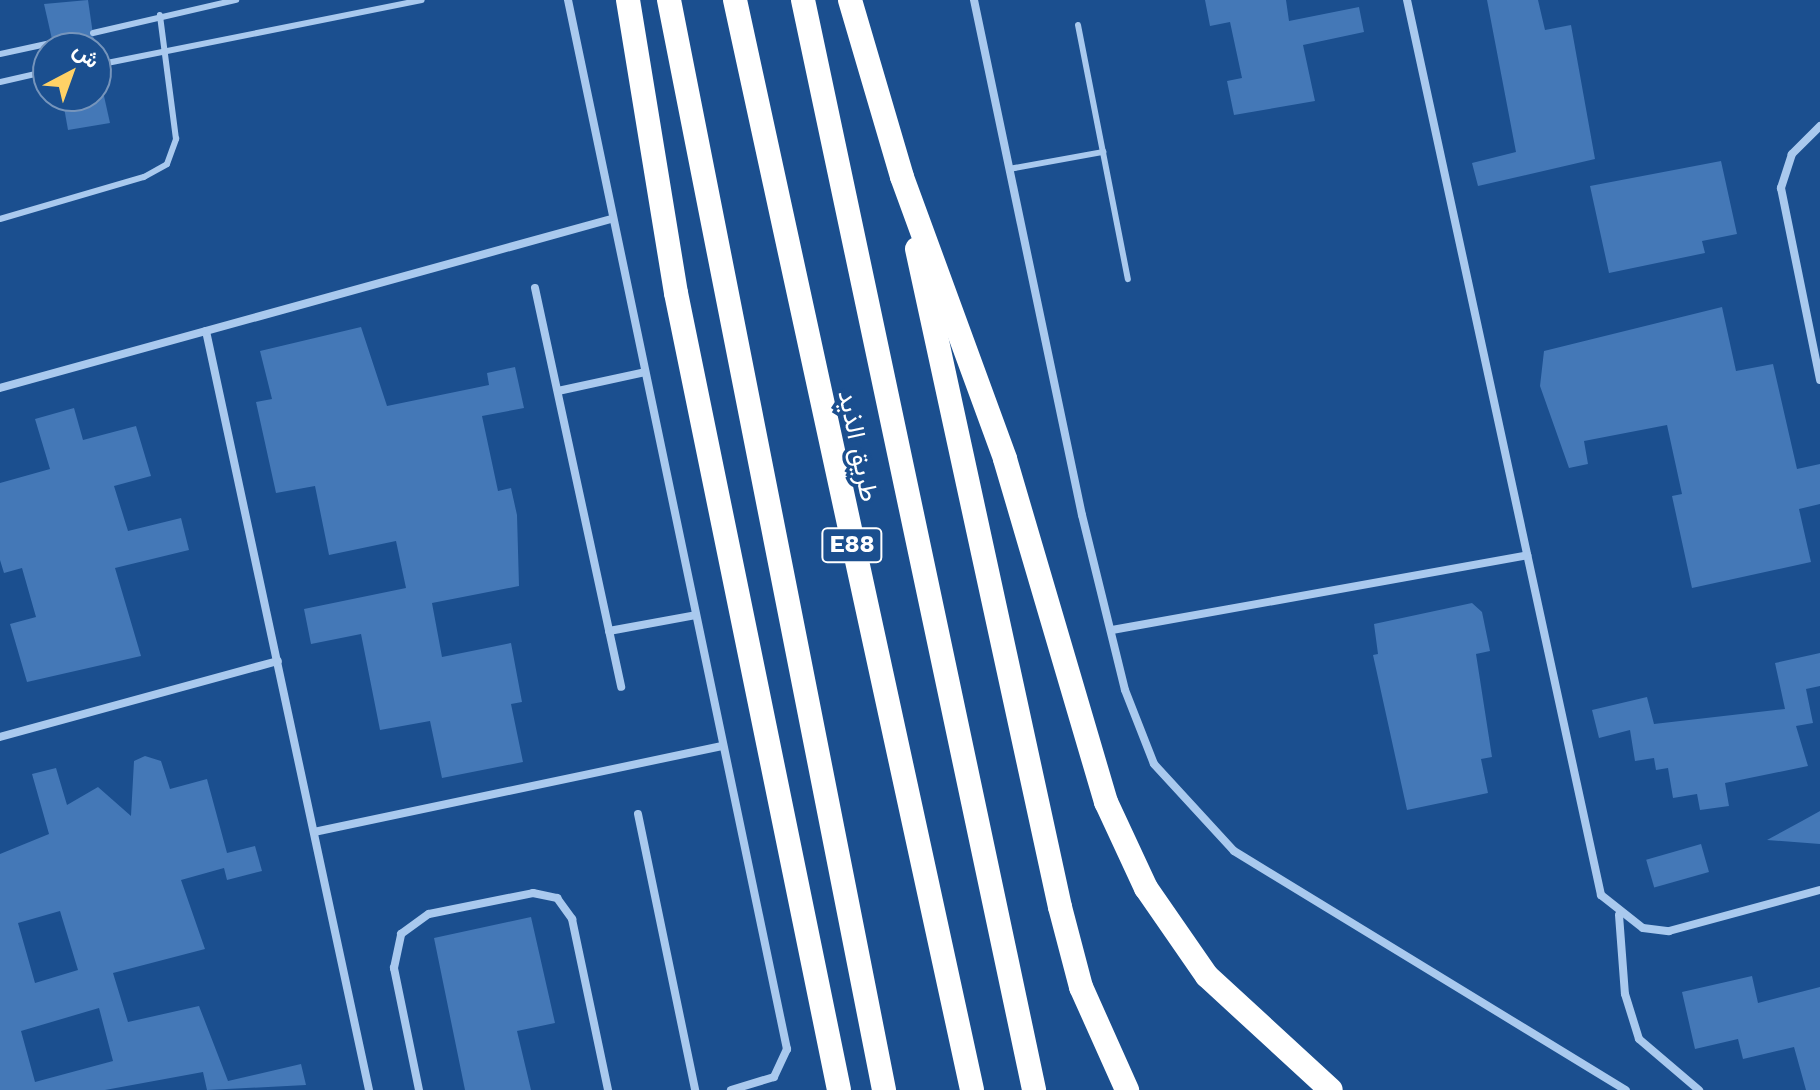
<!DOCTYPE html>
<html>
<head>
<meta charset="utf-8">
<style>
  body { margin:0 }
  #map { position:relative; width:1820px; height:1090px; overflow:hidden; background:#1b4f8f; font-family:"Work Sans",Vazirmatn,sans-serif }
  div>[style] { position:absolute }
  .building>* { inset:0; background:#4478b7; transform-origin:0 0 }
  .service>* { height:6px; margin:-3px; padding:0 3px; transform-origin:3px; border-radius:3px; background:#a9c9ee }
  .minor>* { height:8px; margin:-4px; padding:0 4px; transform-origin:4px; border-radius:4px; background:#a9c9ee }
  .motorway>* { height:24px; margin:-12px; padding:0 12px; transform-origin:12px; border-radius:12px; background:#fff }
  span { translate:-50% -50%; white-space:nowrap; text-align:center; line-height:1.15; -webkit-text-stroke:7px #1b4f8f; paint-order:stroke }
  .shield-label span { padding:2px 6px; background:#1b4f8f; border:2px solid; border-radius:6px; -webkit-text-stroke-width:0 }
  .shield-label { font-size:24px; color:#fff; font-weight:700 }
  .street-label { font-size:26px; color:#fff }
  .north { position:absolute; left:32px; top:32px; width:80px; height:80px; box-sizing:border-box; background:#1b4f8f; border:2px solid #7695bc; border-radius:50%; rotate:41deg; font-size:22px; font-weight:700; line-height:32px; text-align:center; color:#fff }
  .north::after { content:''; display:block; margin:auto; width:28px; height:36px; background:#ffd166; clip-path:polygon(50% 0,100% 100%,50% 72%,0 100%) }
</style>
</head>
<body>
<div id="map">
  <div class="building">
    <i style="clip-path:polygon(88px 0,95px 48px,54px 48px,44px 4px)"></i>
    <i style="clip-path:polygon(1205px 0,1286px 0,1289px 21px,1359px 7px,1364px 32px,1303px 45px,1315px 101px,1234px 115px,1227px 81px,1242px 78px,1230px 22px,1210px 26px)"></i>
    <i style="clip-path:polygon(1487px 0,1538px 0,1545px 30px,1571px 25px,1595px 159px,1478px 186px,1472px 163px,1516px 152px)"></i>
    <i style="clip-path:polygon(62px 96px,104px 96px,110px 123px,68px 130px)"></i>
    <i style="clip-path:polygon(1721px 161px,1737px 234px,1702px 241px,1705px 253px,1609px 273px,1590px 186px)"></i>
    <i style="clip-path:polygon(1722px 307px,1736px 371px,1773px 364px,1797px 469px,1820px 464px,1820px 504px,1799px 509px,1811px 562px,1692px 588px,1672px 496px,1682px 494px,1667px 425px,1584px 441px,1588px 464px,1569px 468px,1540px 386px,1544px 351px)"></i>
    <i style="clip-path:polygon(361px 327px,387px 406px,489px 385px,487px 373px,515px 367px,524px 408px,482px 416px,498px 491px,511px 488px,517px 515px,519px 586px,432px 603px,442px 657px,511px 643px,522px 702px,511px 704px,523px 762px,442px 778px,430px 721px,380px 730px,361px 634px,311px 644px,304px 609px,406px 588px,396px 541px,329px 555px,315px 486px,276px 493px,256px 402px,272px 399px,260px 351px)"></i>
    <i style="clip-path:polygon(74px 408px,83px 440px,136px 426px,151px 476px,114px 486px,128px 531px,181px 518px,189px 550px,115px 568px,141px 656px,27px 682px,10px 624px,36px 617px,22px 568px,4px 573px,0 560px,0 483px,50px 469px,35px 419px)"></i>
    <i style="clip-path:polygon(1472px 603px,1482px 612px,1490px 651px,1476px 654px,1492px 757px,1481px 759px,1488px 793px,1407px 810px,1373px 655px,1378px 654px,1374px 624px)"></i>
    <i style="clip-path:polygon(1820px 653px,1820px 686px,1806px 689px,1813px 723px,1796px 726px,1808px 766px,1725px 783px,1729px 806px,1700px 810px,1697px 794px,1673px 798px,1668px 768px,1656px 770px,1654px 758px,1635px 761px,1630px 730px,1599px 738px,1592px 710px,1647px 697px,1654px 724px,1785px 709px,1775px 663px)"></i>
    <i style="clip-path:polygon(evenodd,145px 756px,161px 761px,170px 789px,207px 779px,227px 853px,255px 846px,262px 871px,227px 880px,224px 868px,181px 880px,205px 949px,113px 973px,128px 1022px,199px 1006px,228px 1081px,301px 1064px,306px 1085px,207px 1090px,203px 1072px,105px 1090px,0 1090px,0 854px,49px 834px,32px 774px,56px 768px,67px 805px,98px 787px,131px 816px,134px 761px,145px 756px,60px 911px,78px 970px,35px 983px,18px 923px,60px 911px,145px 756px,99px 1008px,113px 1061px,35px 1082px,21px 1031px,99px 1008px)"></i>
    <i style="clip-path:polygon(1820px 811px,1820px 844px,1767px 840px,1802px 821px)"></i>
    <i style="left:1701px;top:844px;width:29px;height:57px;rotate:74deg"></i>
    <i style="clip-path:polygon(531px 917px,555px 1023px,517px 1031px,531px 1090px,465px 1090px,434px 938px)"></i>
    <i style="clip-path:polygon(1752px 976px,1758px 1003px,1820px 987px,1820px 1090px,1806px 1090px,1794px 1047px,1743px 1059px,1738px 1039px,1695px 1049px,1682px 992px)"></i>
  </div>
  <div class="service">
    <i style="left:1078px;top:25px;width:259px;rotate:78.9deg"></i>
    <i style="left:93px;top:33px;width:147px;rotate:-13deg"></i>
    <i style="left:0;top:54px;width:52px;rotate:-12.2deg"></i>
    <i style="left:97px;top:65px;width:331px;rotate:-11.3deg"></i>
    <i style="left:0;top:82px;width:49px;rotate:-12.9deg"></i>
    <i style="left:1009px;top:169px;width:96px;rotate:-10.3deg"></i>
    <i style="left:0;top:219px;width:150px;rotate:-16.3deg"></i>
    <i style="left:144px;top:177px;width:26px;rotate:-29deg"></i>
    <i style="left:167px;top:164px;width:27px;rotate:-70deg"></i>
    <i style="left:176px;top:139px;width:125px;rotate:-97.4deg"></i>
  </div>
  <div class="minor">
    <i style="left:568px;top:0;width:1072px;rotate:78.21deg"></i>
    <i style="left:787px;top:1049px;width:31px;rotate:115deg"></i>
    <i style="left:774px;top:1077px;width:45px;rotate:163.2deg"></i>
    <i style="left:974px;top:0;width:526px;rotate:78.16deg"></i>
    <i style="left:1082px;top:515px;width:180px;rotate:76.2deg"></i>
    <i style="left:1125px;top:690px;width:79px;rotate:68.6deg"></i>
    <i style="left:1154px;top:764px;width:118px;rotate:47.4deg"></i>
    <i style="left:1234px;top:851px;width:459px;rotate:31.4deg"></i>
    <i style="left:1407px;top:0;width:916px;rotate:77.77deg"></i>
    <i style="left:1601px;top:895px;width:53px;rotate:38.2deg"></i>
    <i style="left:1643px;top:928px;width:26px;rotate:7deg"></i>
    <i style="left:1669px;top:931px;width:156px;rotate:-15.2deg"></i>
    <i style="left:1820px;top:126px;width:40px;rotate:135deg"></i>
    <i style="left:1792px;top:154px;width:36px;rotate:108deg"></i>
    <i style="left:1781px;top:188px;width:196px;rotate:78.5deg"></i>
    <i style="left:535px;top:288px;width:408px;rotate:77.8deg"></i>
    <i style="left:206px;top:331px;width:776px;rotate:77.88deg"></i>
    <i style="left:0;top:388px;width:634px;rotate:-15.46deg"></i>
    <i style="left:558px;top:391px;width:89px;rotate:-12.3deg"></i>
    <i style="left:1112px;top:630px;width:422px;rotate:-10.2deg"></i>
    <i style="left:609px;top:631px;width:88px;rotate:-10.4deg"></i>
    <i style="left:0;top:737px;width:288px;rotate:-15.3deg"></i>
    <i style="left:638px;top:814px;width:282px;rotate:78.3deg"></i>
    <i style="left:314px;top:832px;width:417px;rotate:-11.9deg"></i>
    <i style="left:1619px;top:915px;width:79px;rotate:85.7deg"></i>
    <i style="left:1625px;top:994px;width:47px;rotate:72.7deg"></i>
    <i style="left:1639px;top:1039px;width:79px;rotate:40.4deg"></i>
    <i style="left:419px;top:1090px;width:125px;rotate:-101.6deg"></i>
    <i style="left:394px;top:968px;width:35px;rotate:-78deg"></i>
    <i style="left:401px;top:934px;width:34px;rotate:-36deg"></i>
    <i style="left:429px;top:914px;width:106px;rotate:-11.4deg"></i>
    <i style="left:533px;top:893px;width:25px;rotate:12deg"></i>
    <i style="left:557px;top:898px;width:26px;rotate:54deg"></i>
    <i style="left:572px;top:919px;width:175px;rotate:78.1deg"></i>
  </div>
  <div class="motorway">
    <i style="left:628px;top:0;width:297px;rotate:80.7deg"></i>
    <i style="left:676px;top:293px;width:813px;rotate:78.44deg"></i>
    <i style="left:669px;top:0;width:1111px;rotate:78.84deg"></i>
    <i style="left:735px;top:0;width:1115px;rotate:77.73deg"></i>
    <i style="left:803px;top:0;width:1114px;rotate:78.03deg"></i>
    <i style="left:850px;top:0;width:184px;rotate:73.6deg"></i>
    <i style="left:902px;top:177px;width:300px;rotate:69.9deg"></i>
    <i style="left:1005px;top:459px;width:358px;rotate:73.6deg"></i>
    <i style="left:1106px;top:802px;width:95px;rotate:65.1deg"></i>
    <i style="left:1146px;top:888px;width:107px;rotate:55.3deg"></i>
    <i style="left:1207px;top:976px;width:168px;rotate:42.6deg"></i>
    <i style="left:917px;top:249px;width:673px;rotate:77.74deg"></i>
    <i style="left:1060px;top:907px;width:83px;rotate:75.3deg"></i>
    <i style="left:1081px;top:987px;width:113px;rotate:65.9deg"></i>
  </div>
  <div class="shield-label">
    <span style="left:852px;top:545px">E88</span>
  </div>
  <div class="street-label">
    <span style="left:858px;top:446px;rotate:78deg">طريق الذيد</span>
  </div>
  <div class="north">ش</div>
</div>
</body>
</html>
